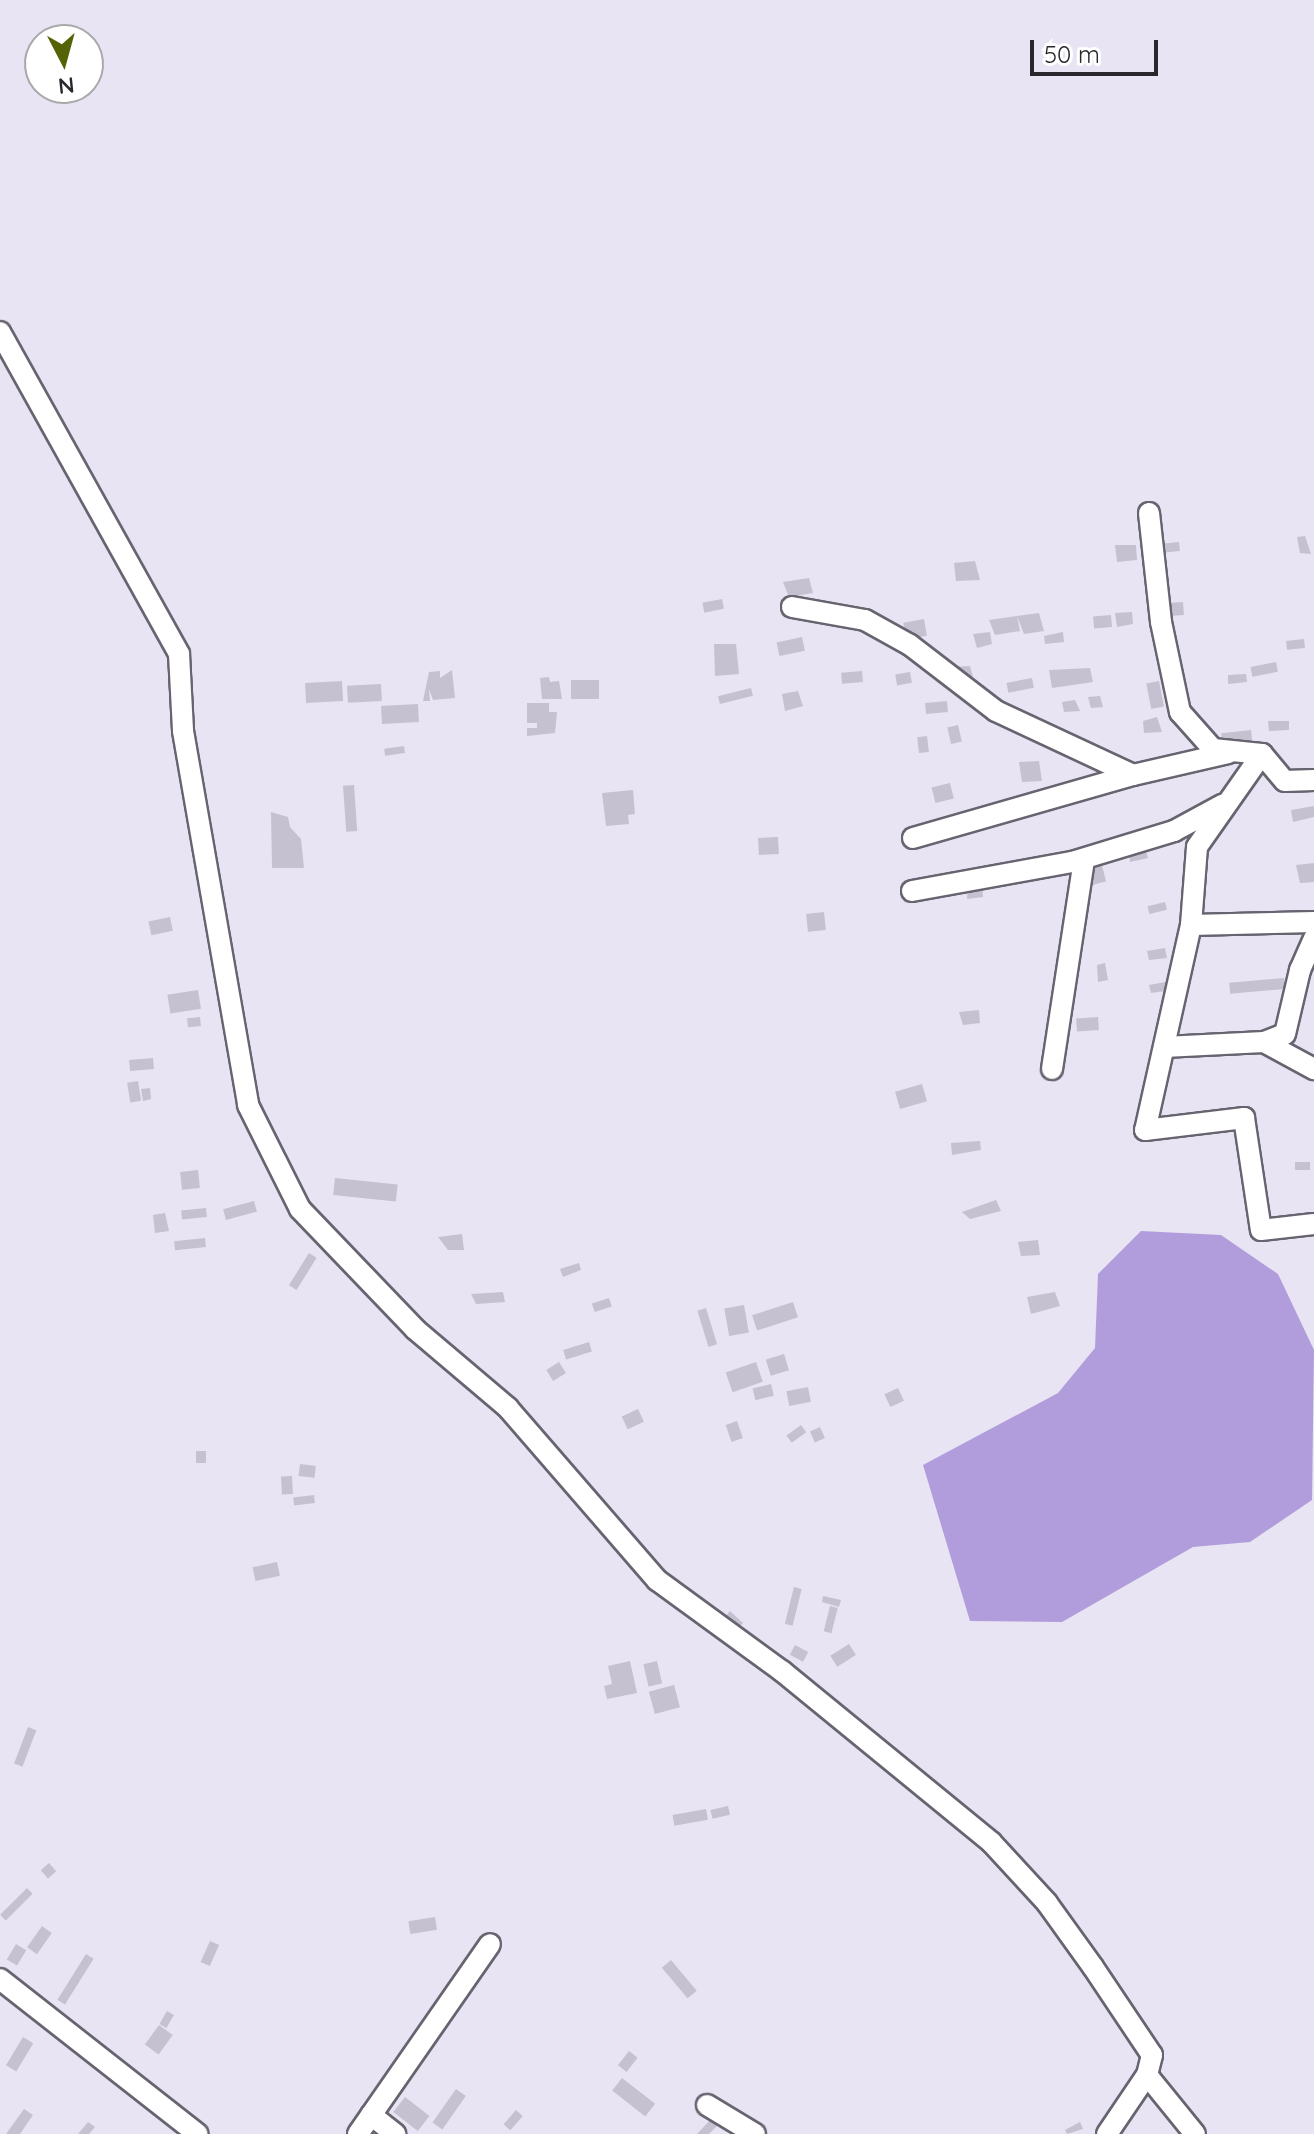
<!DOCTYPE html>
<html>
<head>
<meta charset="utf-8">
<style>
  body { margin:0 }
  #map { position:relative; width:1314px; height:2134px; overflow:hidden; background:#e8e4f3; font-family:Quicksand,sans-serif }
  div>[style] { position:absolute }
  .water>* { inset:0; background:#b19ddb }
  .building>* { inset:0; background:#c5c1d0; transform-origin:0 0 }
  .roads { filter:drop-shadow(2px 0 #676470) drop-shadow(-2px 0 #676470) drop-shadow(0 2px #676470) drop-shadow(0 -2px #676470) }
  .minor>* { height:20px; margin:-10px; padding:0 10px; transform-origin:10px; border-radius:10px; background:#fff }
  span { translate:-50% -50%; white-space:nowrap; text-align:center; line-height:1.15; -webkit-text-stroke:6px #fff; paint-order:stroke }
  .north { position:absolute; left:24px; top:24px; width:80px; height:80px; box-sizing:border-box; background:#fff; border:2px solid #a9a9ab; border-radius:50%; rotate:174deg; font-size:22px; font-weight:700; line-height:32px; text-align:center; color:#28272c }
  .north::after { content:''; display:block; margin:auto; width:28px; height:36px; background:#556306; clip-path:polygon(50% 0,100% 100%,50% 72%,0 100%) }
  .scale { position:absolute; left:1030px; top:40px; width:128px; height:36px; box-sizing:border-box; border:4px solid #28272c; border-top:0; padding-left:10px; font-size:24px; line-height:28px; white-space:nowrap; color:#28272c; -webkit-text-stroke:6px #fff; paint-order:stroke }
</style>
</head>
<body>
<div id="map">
  <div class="water">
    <i style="clip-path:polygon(1141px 1231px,1221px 1235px,1278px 1274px,1314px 1350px,1312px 1500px,1250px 1542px,1193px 1547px,1062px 1622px,970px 1621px,923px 1465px,1058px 1393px,1095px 1348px,1098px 1274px)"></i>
  </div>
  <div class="building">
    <i style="clip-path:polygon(1305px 536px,1311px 554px,1300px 553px,1297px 537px)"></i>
    <i style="left:1179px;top:542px;width:9px;height:20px;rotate:84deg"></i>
    <i style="clip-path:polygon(1115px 545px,1136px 545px,1137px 560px,1117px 562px)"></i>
    <i style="clip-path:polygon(975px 561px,980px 580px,956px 581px,954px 563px)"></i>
    <i style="clip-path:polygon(809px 578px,813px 593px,789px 597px,783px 582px)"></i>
    <i style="left:722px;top:599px;width:10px;height:20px;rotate:79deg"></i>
    <i style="left:1183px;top:602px;width:13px;height:19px;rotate:86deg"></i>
    <i style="clip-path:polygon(1132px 612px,1133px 624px,1117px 627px,1115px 613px)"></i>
    <i style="clip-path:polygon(1039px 613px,1044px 631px,1024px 634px,1017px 616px,1020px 631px,995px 635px,989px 620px,1017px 616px)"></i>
    <i style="left:1111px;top:615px;width:12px;height:18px;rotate:85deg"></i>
    <i style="left:924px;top:619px;width:17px;height:21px;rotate:80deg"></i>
    <i style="clip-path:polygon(990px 632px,992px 644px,977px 648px,973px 634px)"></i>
    <i style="clip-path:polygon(1063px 632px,1064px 642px,1045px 644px,1044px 636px)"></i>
    <i style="left:802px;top:637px;width:14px;height:26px;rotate:78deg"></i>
    <i style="left:1304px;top:639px;width:9px;height:18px;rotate:84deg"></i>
    <i style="clip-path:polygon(714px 644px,736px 644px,739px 674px,715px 676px)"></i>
    <i style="left:1276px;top:662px;width:10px;height:26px;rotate:79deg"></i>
    <i style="clip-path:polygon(970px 666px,973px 677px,952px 678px,952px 667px)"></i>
    <i style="clip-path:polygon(1090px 668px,1093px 682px,1052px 688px,1049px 670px)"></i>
    <i style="clip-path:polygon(452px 670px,455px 698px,433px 700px,429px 689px,430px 701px,423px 701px,429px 672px,440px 671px,440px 678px)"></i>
    <i style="left:862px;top:671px;width:11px;height:21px;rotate:85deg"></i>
    <i style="left:910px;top:672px;width:11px;height:15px;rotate:80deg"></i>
    <i style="clip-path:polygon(1246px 674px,1247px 682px,1228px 684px,1228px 675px)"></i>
    <i style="clip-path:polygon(549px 677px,550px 682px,559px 681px,562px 699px,542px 699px,540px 678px)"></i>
    <i style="left:1032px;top:678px;width:10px;height:26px;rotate:79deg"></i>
    <i style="left:571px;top:680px;width:28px;height:19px"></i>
    <i style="left:342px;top:681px;width:20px;height:37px;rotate:87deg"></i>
    <i style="left:1159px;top:681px;width:26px;height:13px;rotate:79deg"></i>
    <i style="left:381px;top:684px;width:17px;height:34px;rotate:87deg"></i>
    <i style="left:751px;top:688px;width:8px;height:34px;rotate:76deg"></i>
    <i style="clip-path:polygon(798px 691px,803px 706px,785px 711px,782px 694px)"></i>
    <i style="clip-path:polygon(1100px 696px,1103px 707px,1091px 708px,1088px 697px)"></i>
    <i style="clip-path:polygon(1075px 700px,1080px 711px,1064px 712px,1062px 702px)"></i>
    <i style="left:947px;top:701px;width:11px;height:22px;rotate:85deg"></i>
    <i style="clip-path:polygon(527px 703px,549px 703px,549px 712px,557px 712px,555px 733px,527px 736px,527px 728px,537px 728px,537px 723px,527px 723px)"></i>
    <i style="left:418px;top:704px;width:18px;height:37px;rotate:87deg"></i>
    <i style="clip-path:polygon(1157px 717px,1162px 732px,1144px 733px,1143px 721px)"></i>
    <i style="clip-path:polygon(1268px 721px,1289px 721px,1289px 730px,1269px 731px)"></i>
    <i style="left:958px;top:725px;width:17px;height:11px;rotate:77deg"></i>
    <i style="left:1251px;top:730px;width:10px;height:30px;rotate:84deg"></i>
    <i style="left:927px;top:736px;width:16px;height:10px;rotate:83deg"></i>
    <i style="left:404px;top:746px;width:7px;height:20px;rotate:82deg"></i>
    <i style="clip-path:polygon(1039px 761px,1042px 781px,1022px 782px,1019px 762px)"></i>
    <i style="left:950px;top:783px;width:16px;height:19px;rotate:76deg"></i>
    <i style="left:354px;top:785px;width:46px;height:11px;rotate:86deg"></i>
    <i style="clip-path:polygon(633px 790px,635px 814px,628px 815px,629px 824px,606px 826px,602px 793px)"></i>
    <i style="clip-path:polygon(1314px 806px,1314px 817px,1293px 822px,1291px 810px)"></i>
    <i style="clip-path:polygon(271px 812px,288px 817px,290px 827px,301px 839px,304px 868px,272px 868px)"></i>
    <i style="left:778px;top:837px;width:17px;height:20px;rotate:87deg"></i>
    <i style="clip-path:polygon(1145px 848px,1148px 858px,1130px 862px,1129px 851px)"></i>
    <i style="left:1101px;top:862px;width:20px;height:18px;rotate:75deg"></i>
    <i style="clip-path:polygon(1314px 863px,1314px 882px,1300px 883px,1296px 865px)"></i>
    <i style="clip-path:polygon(982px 884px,983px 897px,967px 899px,968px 886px)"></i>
    <i style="left:1165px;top:902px;width:8px;height:18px;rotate:76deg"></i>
    <i style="left:824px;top:912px;width:18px;height:18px;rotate:84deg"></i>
    <i style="left:170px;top:917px;width:14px;height:22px;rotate:78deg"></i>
    <i style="clip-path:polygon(1165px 948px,1167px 958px,1149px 960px,1147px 951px)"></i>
    <i style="clip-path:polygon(1105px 963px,1108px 980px,1098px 982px,1097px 965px)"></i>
    <i style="left:1284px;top:978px;width:11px;height:55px;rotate:85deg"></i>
    <i style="clip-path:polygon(1171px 981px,1173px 990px,1151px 993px,1149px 985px)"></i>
    <i style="left:198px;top:990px;width:19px;height:31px;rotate:81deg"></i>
    <i style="clip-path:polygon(979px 1010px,980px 1023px,963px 1025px,959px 1012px)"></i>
    <i style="left:200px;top:1017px;width:9px;height:13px;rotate:84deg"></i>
    <i style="left:1098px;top:1017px;width:13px;height:22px;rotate:86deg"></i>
    <i style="left:153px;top:1058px;width:11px;height:24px;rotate:85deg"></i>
    <i style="left:138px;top:1081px;width:20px;height:11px;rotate:81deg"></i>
    <i style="left:922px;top:1084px;width:18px;height:28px;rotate:74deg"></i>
    <i style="clip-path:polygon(150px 1088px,151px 1099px,143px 1101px,141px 1089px)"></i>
    <i style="clip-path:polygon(980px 1141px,981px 1150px,952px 1155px,951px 1143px)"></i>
    <i style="left:1310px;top:1162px;width:8px;height:15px;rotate:90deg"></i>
    <i style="left:198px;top:1170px;width:18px;height:18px;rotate:84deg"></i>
    <i style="left:335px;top:1178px;width:63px;height:17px;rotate:6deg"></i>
    <i style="clip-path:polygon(996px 1200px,1001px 1211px,970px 1219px,962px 1212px)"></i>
    <i style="left:254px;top:1201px;width:11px;height:32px;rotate:75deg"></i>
    <i style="left:206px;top:1208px;width:9px;height:25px;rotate:84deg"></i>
    <i style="clip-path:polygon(165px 1213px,169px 1231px,155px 1233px,153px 1215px)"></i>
    <i style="clip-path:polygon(462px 1234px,464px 1250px,448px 1250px,438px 1237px)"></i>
    <i style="left:205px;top:1238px;width:9px;height:31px;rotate:84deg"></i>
    <i style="clip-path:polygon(1038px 1240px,1040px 1255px,1021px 1256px,1018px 1242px)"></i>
    <i style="left:309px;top:1253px;width:9px;height:38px;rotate:32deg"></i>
    <i style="clip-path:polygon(579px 1263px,581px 1270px,563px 1277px,560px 1269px)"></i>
    <i style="clip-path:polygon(503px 1292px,505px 1302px,476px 1304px,471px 1294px)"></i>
    <i style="clip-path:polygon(1055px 1292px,1060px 1306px,1031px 1314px,1027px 1297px)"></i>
    <i style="left:609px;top:1298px;width:9px;height:18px;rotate:72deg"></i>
    <i style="left:793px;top:1302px;width:16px;height:43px;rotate:72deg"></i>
    <i style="left:744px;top:1305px;width:28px;height:20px;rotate:80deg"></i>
    <i style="left:706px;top:1308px;width:38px;height:9px;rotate:73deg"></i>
    <i style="left:589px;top:1342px;width:10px;height:27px;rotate:73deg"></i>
    <i style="left:784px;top:1354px;width:17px;height:19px;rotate:73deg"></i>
    <i style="left:559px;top:1362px;width:13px;height:15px;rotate:58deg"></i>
    <i style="left:756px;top:1362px;width:21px;height:32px;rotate:71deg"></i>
    <i style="left:771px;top:1384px;width:12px;height:19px;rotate:76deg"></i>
    <i style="left:808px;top:1387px;width:15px;height:22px;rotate:79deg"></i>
    <i style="left:898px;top:1388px;width:14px;height:15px;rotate:65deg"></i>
    <i style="left:638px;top:1409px;width:14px;height:18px;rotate:65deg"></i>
    <i style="left:737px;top:1421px;width:18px;height:12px;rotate:71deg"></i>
    <i style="left:801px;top:1425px;width:9px;height:18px;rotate:54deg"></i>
    <i style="left:820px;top:1427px;width:12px;height:11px;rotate:66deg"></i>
    <i style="left:196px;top:1451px;width:10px;height:12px"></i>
    <i style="left:300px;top:1464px;width:16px;height:12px;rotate:7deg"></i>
    <i style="left:292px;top:1476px;width:18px;height:11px;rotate:87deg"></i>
    <i style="left:314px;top:1495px;width:8px;height:21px;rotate:83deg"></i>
    <i style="left:277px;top:1562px;width:14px;height:25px;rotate:78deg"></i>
    <i style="left:794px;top:1587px;width:8px;height:38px;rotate:14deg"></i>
    <i style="clip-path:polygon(823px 1596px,841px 1600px,839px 1607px,822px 1602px)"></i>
    <i style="left:830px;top:1606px;width:8px;height:26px;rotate:14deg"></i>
    <i style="clip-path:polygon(730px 1611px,743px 1623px,738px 1629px,724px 1618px)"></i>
    <i style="left:849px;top:1644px;width:13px;height:22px;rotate:58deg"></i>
    <i style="left:795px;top:1645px;width:15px;height:11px;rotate:28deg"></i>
    <i style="clip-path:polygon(630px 1661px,637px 1693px,607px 1699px,604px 1686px,612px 1684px,608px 1666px)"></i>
    <i style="left:657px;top:1661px;width:23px;height:14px;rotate:77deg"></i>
    <i style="left:674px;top:1685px;width:23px;height:26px;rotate:75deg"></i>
    <i style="left:28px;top:1727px;width:9px;height:39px;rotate:21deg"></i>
    <i style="left:728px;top:1806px;width:9px;height:18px;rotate:77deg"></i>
    <i style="left:706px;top:1809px;width:11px;height:34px;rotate:80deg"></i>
    <i style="left:49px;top:1863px;width:11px;height:11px;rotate:49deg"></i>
    <i style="left:27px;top:1888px;width:8px;height:38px;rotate:45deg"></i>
    <i style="left:435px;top:1917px;width:13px;height:27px;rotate:81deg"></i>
    <i style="left:42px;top:1926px;width:12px;height:26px;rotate:35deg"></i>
    <i style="left:210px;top:1941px;width:10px;height:23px;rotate:24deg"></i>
    <i style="left:16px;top:1944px;width:12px;height:18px;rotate:31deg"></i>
    <i style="left:86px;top:1954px;width:9px;height:54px;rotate:32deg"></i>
    <i style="left:671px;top:1960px;width:40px;height:12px;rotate:50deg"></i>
    <i style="left:167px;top:2011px;width:8px;height:15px;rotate:30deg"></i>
    <i style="left:159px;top:2025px;width:17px;height:24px;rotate:36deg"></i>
    <i style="left:23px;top:2037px;width:12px;height:33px;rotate:31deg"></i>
    <i style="left:629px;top:2051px;width:11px;height:18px;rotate:38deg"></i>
    <i style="left:622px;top:2078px;width:42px;height:16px;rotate:38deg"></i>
    <i style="left:456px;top:2089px;width:12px;height:41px;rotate:35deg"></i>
    <i style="left:405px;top:2097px;width:31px;height:19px;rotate:38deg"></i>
    <i style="clip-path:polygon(24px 2109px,33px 2115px,20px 2134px,6px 2134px)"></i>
    <i style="left:516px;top:2110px;width:9px;height:19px;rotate:41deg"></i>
    <i style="clip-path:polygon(711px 2119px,718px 2125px,709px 2134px,697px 2134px)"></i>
    <i style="clip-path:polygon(88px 2122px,95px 2127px,89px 2134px,78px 2134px)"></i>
    <i style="clip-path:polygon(1080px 2122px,1083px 2129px,1067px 2134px,1065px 2130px)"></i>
  </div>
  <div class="roads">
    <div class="minor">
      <i style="left:0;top:332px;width:368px;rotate:60.9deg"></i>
      <i style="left:179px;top:654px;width:77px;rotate:87deg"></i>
      <i style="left:183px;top:731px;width:380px;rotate:80.1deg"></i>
      <i style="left:248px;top:1105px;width:116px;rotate:63.4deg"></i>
      <i style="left:300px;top:1209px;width:166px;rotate:46.2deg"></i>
      <i style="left:415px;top:1329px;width:122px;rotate:40.3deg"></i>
      <i style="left:508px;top:1408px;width:228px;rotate:49.1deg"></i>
      <i style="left:657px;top:1580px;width:155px;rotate:36.1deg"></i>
      <i style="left:782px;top:1671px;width:270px;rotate:39.3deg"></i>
      <i style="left:991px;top:1842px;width:83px;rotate:47.4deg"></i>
      <i style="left:1047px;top:1903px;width:79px;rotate:54.3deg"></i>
      <i style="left:1093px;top:1967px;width:106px;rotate:56.2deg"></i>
      <i style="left:1152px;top:2055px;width:21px;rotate:104deg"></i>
      <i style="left:1147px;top:2075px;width:76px;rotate:50.9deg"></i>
      <i style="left:1149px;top:513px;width:110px;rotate:83.7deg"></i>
      <i style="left:1161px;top:622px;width:92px;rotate:78.1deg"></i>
      <i style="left:1180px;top:712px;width:50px;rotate:48.3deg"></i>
      <i style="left:1213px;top:749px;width:49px;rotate:5.8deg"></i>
      <i style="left:1262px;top:754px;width:35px;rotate:50deg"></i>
      <i style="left:1285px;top:781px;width:29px;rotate:-2deg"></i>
      <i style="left:792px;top:607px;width:74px;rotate:10.1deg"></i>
      <i style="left:865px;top:620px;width:51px;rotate:29.1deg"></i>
      <i style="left:910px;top:645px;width:108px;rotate:37.5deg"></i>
      <i style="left:996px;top:711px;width:151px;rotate:25deg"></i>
      <i style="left:1133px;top:775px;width:98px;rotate:-13deg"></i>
      <i style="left:1262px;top:754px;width:113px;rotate:125deg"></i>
      <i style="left:1197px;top:847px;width:78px;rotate:94.4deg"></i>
      <i style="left:1191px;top:925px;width:210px;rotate:102.6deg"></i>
      <i style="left:1145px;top:1130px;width:100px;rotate:-6.9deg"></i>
      <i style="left:1244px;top:1118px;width:113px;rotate:81.4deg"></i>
      <i style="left:1261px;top:1230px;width:53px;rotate:-6.5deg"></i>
      <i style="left:913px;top:838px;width:229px;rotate:-16deg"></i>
      <i style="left:912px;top:891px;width:163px;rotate:-10.3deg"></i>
      <i style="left:1072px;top:862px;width:107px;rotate:-16.9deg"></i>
      <i style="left:1174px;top:831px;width:55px;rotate:-28.4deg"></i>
      <i style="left:1191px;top:925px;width:123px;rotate:-1.4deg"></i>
      <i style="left:1264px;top:1042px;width:22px;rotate:-21deg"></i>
      <i style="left:1285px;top:1034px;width:66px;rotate:-76.8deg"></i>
      <i style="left:1300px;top:970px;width:34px;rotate:-66deg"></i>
      <i style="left:1164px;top:1047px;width:100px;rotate:-2.9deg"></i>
      <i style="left:1264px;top:1042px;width:57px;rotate:28.4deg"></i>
      <i style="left:1052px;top:1069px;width:212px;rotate:-81.3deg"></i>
      <i style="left:0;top:1979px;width:251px;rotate:38.1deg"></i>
      <i style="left:707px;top:2105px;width:56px;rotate:31.1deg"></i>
      <i style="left:371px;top:2115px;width:31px;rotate:38deg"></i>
      <i style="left:358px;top:2134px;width:231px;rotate:-55.2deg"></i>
      <i style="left:1107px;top:2134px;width:71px;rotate:-55.9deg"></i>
    </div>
  </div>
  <div class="north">N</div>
  <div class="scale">50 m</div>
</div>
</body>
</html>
